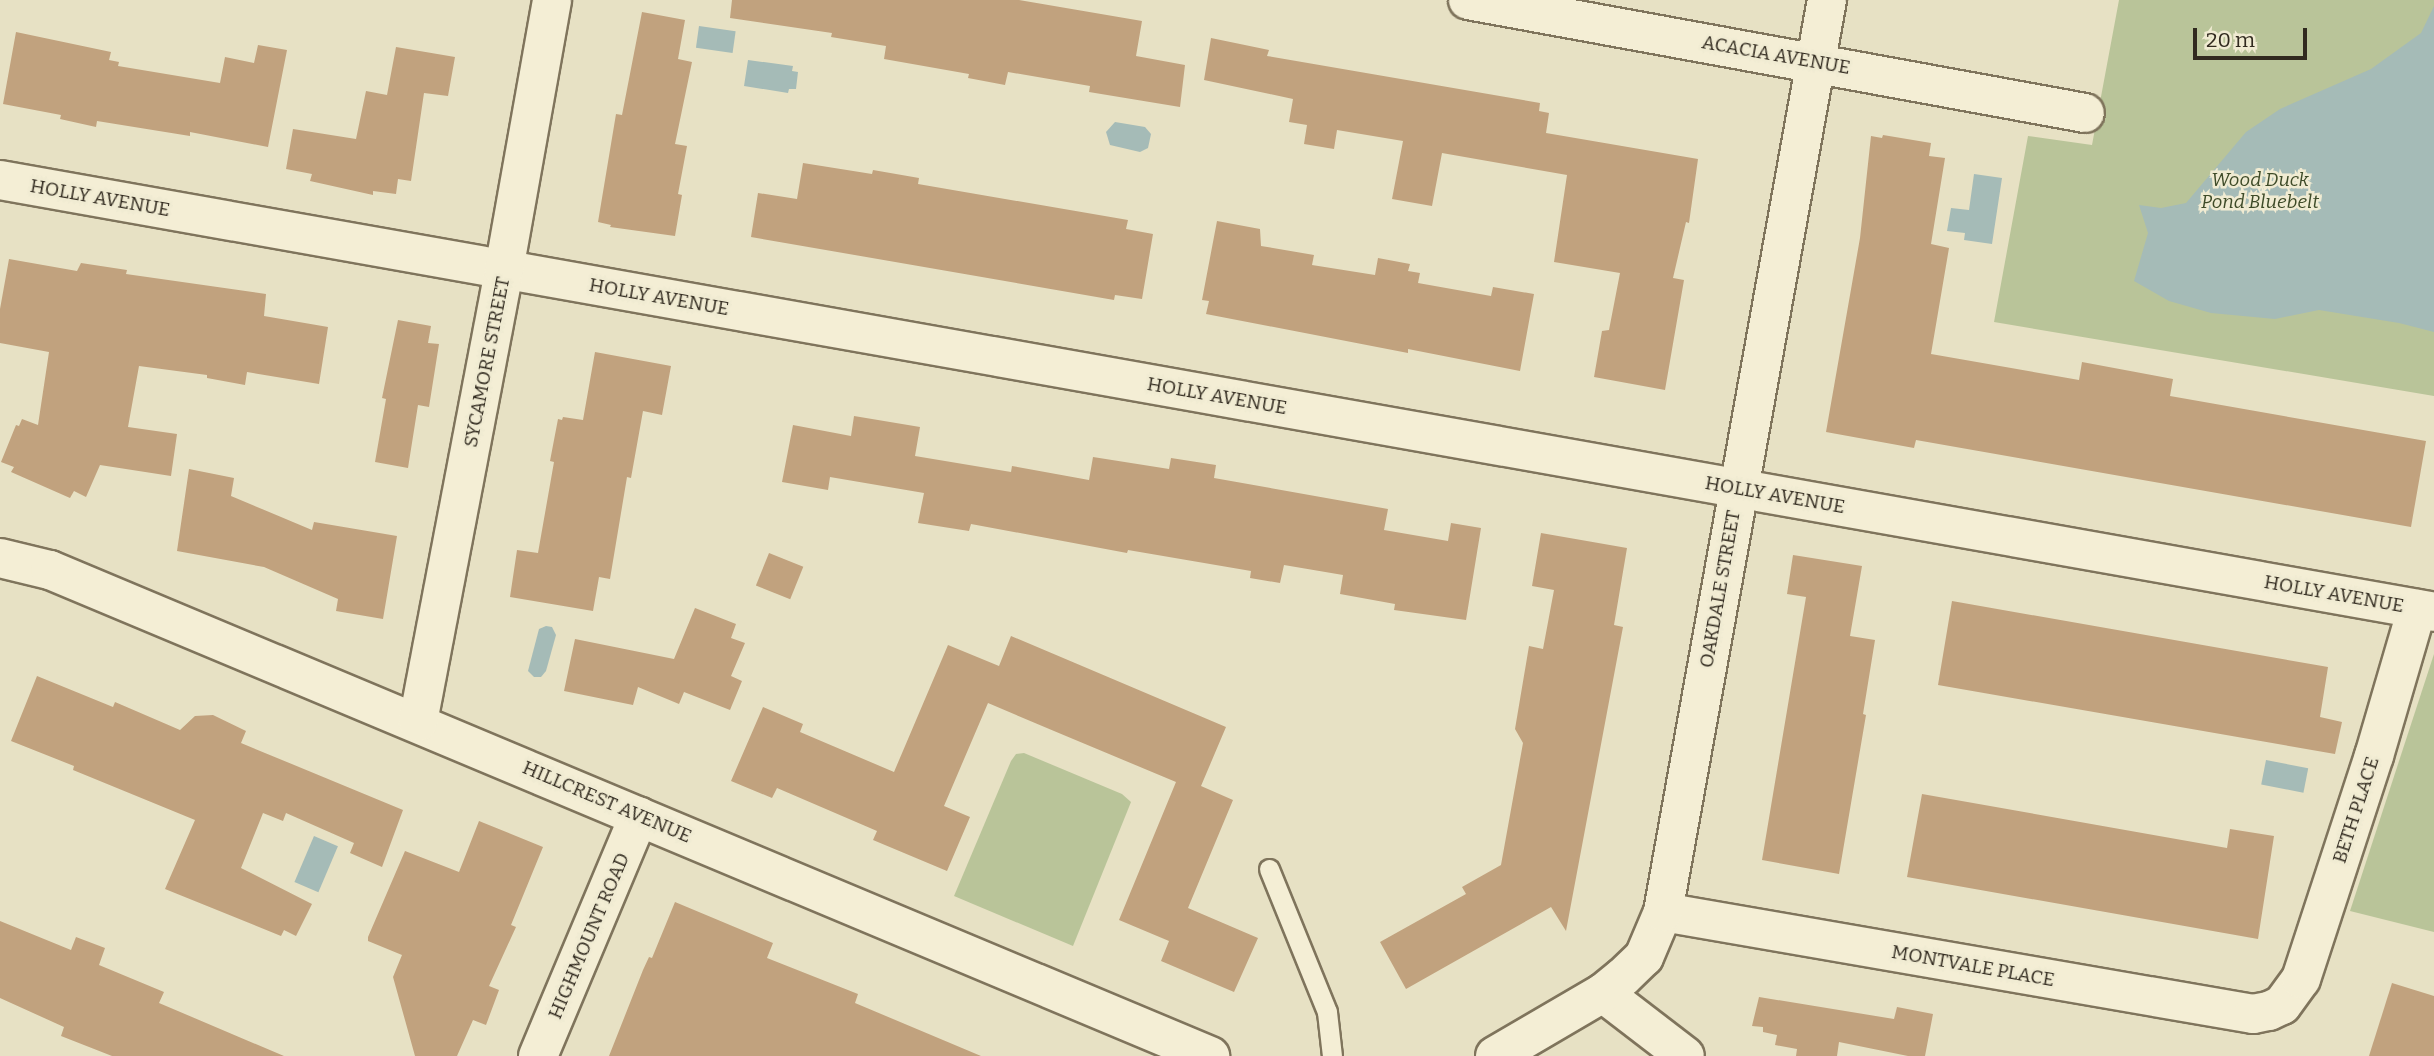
<!DOCTYPE html>
<html>
<head>
<meta charset="utf-8">
<style>
  body { margin:0 }
  #map { position:relative; width:2434px; height:1056px; overflow:hidden; background:#e7e1c4; font-family:Bitter,serif }
  div>[style] { position:absolute }
  .green>* { inset:0; background:#b9c499 }
  .water>* { inset:0; background:#a5bbb7; transform-origin:0 0 }
  .building>* { inset:0; background:#c1a27e; transform-origin:0 0 }
  .roads { filter:drop-shadow(2px 0 #7f745c) drop-shadow(-2px 0 #7f745c) drop-shadow(0 2px #7f745c) drop-shadow(0 -2px #7f745c) }
  .service>* { height:19px; margin:-9.5px; padding:0 9.5px; transform-origin:9.5px; border-radius:9.5px; background:#f4eed5 }
  .minor>* { height:38px; margin:-19px; padding:0 19px; transform-origin:19px; border-radius:19px; background:#f4eed5 }
  span { translate:-50% -50%; white-space:nowrap; text-align:center; line-height:1.15; -webkit-text-stroke:5px #f0ebd2; paint-order:stroke }
  .street-label { font-size:19px; color:#312a1f }
  .park-label { font-size:19px; color:#3e4b28; font-style:italic }
  .scale { position:absolute; left:2193px; top:28px; width:114px; height:32px; box-sizing:border-box; border:4px solid #312a1f; border-top:0; padding-left:9px; font-size:21px; line-height:24px; white-space:nowrap; color:#312a1f; -webkit-text-stroke:5px #f0ebd2; paint-order:stroke }
</style>
</head>
<body>
<div id="map">
  <div class="green">
    <i style="clip-path:polygon(2119px 0,2434px 0,2434px 396px,1994px 322px,2028px 136px,2092px 145px)"></i>
    <i style="clip-path:polygon(2434px 654px,2434px 932px,2350px 911px)"></i>
    <i style="clip-path:polygon(1024px 753px,1122px 794px,1131px 802px,1073px 946px,954px 896px,1011px 761px,1016px 754px)"></i>
  </div>
  <div class="water">
    <i style="clip-path:polygon(2434px 6px,2434px 332px,2399px 323px,2319px 310px,2275px 319px,2211px 313px,2169px 301px,2134px 281px,2148px 233px,2139px 205px,2161px 208px,2186px 203px,2246px 132px,2280px 109px,2371px 69px,2421px 33px)"></i>
    <i style="left:699px;top:26px;width:37px;height:22px;rotate:8deg"></i>
    <i style="clip-path:polygon(748px 60px,793px 66px,792px 71px,798px 72px,796px 89px,789px 89px,788px 93px,744px 86px)"></i>
    <i style="clip-path:polygon(1115px 122px,1145px 127px,1151px 134px,1148px 148px,1140px 152px,1110px 145px,1106px 132px)"></i>
    <i style="clip-path:polygon(1974px 174px,2002px 178px,1992px 244px,1964px 240px,1965px 233px,1947px 231px,1951px 208px,1969px 210px)"></i>
    <i style="clip-path:polygon(546px 626px,552px 627px,556px 635px,546px 671px,541px 677px,534px 677px,528px 671px,539px 629px)"></i>
    <i style="left:2266px;top:760px;width:43px;height:25px;rotate:11deg"></i>
    <i style="left:314px;top:836px;width:26px;height:50px;rotate:23deg"></i>
  </div>
  <div class="building">
    <i style="clip-path:polygon(732px 0,1019px 0,1142px 21px,1136px 56px,1185px 65px,1180px 107px,1089px 92px,1090px 86px,1008px 72px,1005px 85px,968px 78px,969px 74px,884px 59px,886px 46px,831px 37px,832px 33px,730px 18px)"></i>
    <i style="clip-path:polygon(642px 12px,685px 20px,678px 59px,692px 62px,675px 144px,687px 146px,678px 194px,682px 195px,675px 236px,610px 227px,611px 225px,598px 222px,616px 114px,622px 115px)"></i>
    <i style="clip-path:polygon(16px 32px,111px 52px,109px 60px,119px 62px,118px 66px,220px 83px,225px 57px,254px 63px,258px 45px,287px 50px,268px 147px,190px 132px,190px 136px,97px 121px,96px 127px,60px 119px,61px 115px,3px 104px)"></i>
    <i style="clip-path:polygon(1211px 38px,1269px 50px,1267px 56px,1540px 103px,1539px 111px,1549px 113px,1546px 133px,1698px 159px,1689px 223px,1686px 222px,1673px 278px,1684px 280px,1665px 390px,1594px 377px,1602px 331px,1609px 330px,1620px 273px,1554px 262px,1567px 175px,1442px 153px,1432px 206px,1392px 199px,1403px 141px,1337px 130px,1334px 149px,1304px 144px,1307px 125px,1289px 122px,1293px 99px,1204px 80px)"></i>
    <i style="clip-path:polygon(396px 47px,455px 57px,448px 96px,424px 93px,411px 181px,398px 179px,396px 194px,373px 191px,373px 195px,310px 181px,312px 174px,286px 169px,293px 129px,356px 139px,366px 91px,387px 95px)"></i>
    <i style="clip-path:polygon(1883px 135px,1931px 143px,1929px 156px,1945px 158px,1931px 244px,1949px 248px,1931px 354px,2079px 380px,2082px 362px,2173px 379px,2170px 396px,2426px 441px,2411px 527px,1916px 440px,1914px 448px,1826px 432px,1860px 238px,1871px 136px,1882px 138px)"></i>
    <i style="clip-path:polygon(803px 163px,872px 174px,873px 170px,919px 178px,918px 184px,1128px 220px,1126px 229px,1153px 234px,1142px 299px,1115px 295px,1114px 300px,751px 237px,758px 193px,797px 199px)"></i>
    <i style="clip-path:polygon(1217px 221px,1260px 229px,1261px 246px,1314px 255px,1312px 265px,1375px 275px,1378px 258px,1410px 264px,1408px 271px,1420px 273px,1418px 283px,1491px 296px,1493px 287px,1534px 294px,1520px 371px,1408px 349px,1408px 353px,1206px 314px,1209px 301px,1202px 300px)"></i>
    <i style="clip-path:polygon(9px 259px,77px 271px,81px 263px,127px 270px,126px 274px,266px 294px,264px 316px,328px 327px,319px 384px,247px 372px,245px 385px,207px 378px,207px 375px,139px 366px,128px 427px,177px 434px,171px 476px,100px 465px,86px 497px,74px 491px,70px 498px,11px 472px,14px 467px,1px 462px,16px 425px,19px 426px,22px 419px,38px 425px,49px 352px,0 343px,0 309px)"></i>
    <i style="clip-path:polygon(398px 320px,431px 326px,428px 343px,439px 344px,429px 407px,418px 405px,408px 468px,375px 462px,386px 399px,382px 398px)"></i>
    <i style="clip-path:polygon(595px 352px,671px 366px,662px 415px,643px 411px,631px 478px,627px 477px,610px 579px,599px 577px,593px 611px,510px 597px,517px 550px,538px 553px,554px 462px,550px 461px,558px 419px,562px 420px,563px 417px,583px 420px)"></i>
    <i style="clip-path:polygon(854px 416px,920px 427px,915px 456px,1011px 472px,1012px 466px,1089px 480px,1093px 457px,1169px 469px,1171px 458px,1216px 465px,1214px 478px,1388px 509px,1384px 530px,1448px 541px,1451px 523px,1481px 528px,1466px 620px,1394px 610px,1395px 604px,1340px 594px,1343px 575px,1284px 565px,1280px 583px,1250px 578px,1251px 571px,1128px 550px,1127px 553px,971px 524px,969px 531px,918px 523px,924px 493px,830px 477px,828px 490px,782px 482px,793px 425px,851px 436px)"></i>
    <i style="clip-path:polygon(189px 469px,234px 478px,231px 496px,312px 530px,314px 522px,397px 536px,383px 619px,336px 611px,338px 599px,264px 567px,177px 551px)"></i>
    <i style="clip-path:polygon(1541px 533px,1627px 548px,1614px 625px,1623px 627px,1566px 931px,1551px 907px,1406px 989px,1380px 942px,1466px 894px,1462px 887px,1501px 865px,1523px 743px,1515px 729px,1529px 646px,1543px 649px,1554px 590px,1532px 586px)"></i>
    <i style="left:769px;top:553px;width:37px;height:35px;rotate:22deg"></i>
    <i style="clip-path:polygon(1793px 555px,1862px 566px,1850px 636px,1875px 640px,1863px 714px,1866px 715px,1839px 874px,1762px 860px,1806px 597px,1787px 594px)"></i>
    <i style="clip-path:polygon(1952px 601px,2328px 667px,2320px 717px,2342px 722px,2335px 754px,1938px 685px)"></i>
    <i style="clip-path:polygon(695px 608px,736px 624px,731px 638px,745px 643px,731px 676px,742px 681px,730px 710px,684px 692px,679px 704px,638px 687px,633px 705px,564px 691px,575px 639px,674px 659px)"></i>
    <i style="clip-path:polygon(1011px 636px,1226px 727px,1201px 786px,1233px 800px,1188px 908px,1258px 938px,1234px 992px,1161px 961px,1169px 941px,1119px 920px,1176px 782px,1054px 731px,988px 703px,944px 806px,970px 817px,947px 871px,873px 840px,877px 831px,777px 788px,772px 798px,731px 781px,763px 707px,803px 724px,800px 732px,894px 772px,948px 645px,999px 666px)"></i>
    <i style="clip-path:polygon(37px 676px,113px 707px,115px 702px,180px 730px,195px 716px,213px 715px,246px 731px,241px 743px,403px 810px,382px 867px,350px 853px,354px 843px,286px 813px,283px 821px,263px 813px,241px 868px,312px 904px,296px 936px,284px 930px,281px 936px,165px 889px,195px 820px,73px 770px,74px 766px,11px 741px)"></i>
    <i style="clip-path:polygon(1922px 794px,2227px 848px,2230px 829px,2274px 836px,2258px 939px,1907px 877px)"></i>
    <i style="clip-path:polygon(479px 821px,543px 847px,511px 925px,516px 927px,489px 986px,499px 990px,486px 1025px,473px 1020px,457px 1056px,415px 1056px,393px 977px,402px 955px,368px 941px,368px 937px,405px 851px,459px 872px)"></i>
    <i style="clip-path:polygon(675px 902px,773px 943px,767px 958px,858px 994px,855px 1003px,981px 1056px,609px 1056px,643px 970px,649px 957px,652px 958px)"></i>
    <i style="clip-path:polygon(0 921px,71px 950px,76px 937px,105px 948px,99px 965px,164px 992px,159px 1003px,284px 1056px,112px 1056px,61px 1036px,64px 1027px,0 998px)"></i>
    <i style="clip-path:polygon(2392px 983px,2434px 996px,2434px 1056px,2369px 1056px)"></i>
    <i style="clip-path:polygon(1759px 997px,1894px 1019px,1897px 1007px,1933px 1014px,1925px 1056px,1908px 1056px,1839px 1042px,1837px 1056px,1796px 1056px,1797px 1049px,1775px 1045px,1777px 1035px,1763px 1032px,1763px 1027px,1752px 1026px)"></i>
  </div>
  <div class="roads">
    <div class="service">
      <i style="left:1269px;top:869px;width:154px;rotate:67.9deg"></i>
      <i style="left:1327px;top:1012px;width:44px;rotate:83.5deg"></i>
    </div>
    <div class="minor">
      <i style="left:1468px;top:0;width:627px;rotate:10.38deg"></i>
      <i style="left:0;top:180px;width:2472px;rotate:10.06deg"></i>
      <i style="left:0;top:558px;width:51px;rotate:13.5deg"></i>
      <i style="left:50px;top:570px;width:1258px;rotate:22.73deg"></i>
      <i style="left:418px;top:722px;width:460px;rotate:-79.2deg"></i>
      <i style="left:504px;top:270px;width:274px;rotate:-79.9deg"></i>
      <i style="left:1663px;top:912px;width:599px;rotate:9.81deg"></i>
      <i style="left:2253px;top:1014px;width:16px;rotate:-11deg"></i>
      <i style="left:2269px;top:1011px;width:14px;rotate:-25deg"></i>
      <i style="left:2282px;top:1005px;width:32px;rotate:-54deg"></i>
      <i style="left:2301px;top:979px;width:235px;rotate:-71.9deg"></i>
      <i style="left:2374px;top:756px;width:153px;rotate:-73.7deg"></i>
      <i style="left:1603px;top:993px;width:103px;rotate:37.5deg"></i>
      <i style="left:538px;top:1056px;width:260px;rotate:-67.2deg"></i>
      <i style="left:1495px;top:1056px;width:125px;rotate:-30.3deg"></i>
      <i style="left:1603px;top:993px;width:26px;rotate:-39deg"></i>
      <i style="left:1623px;top:977px;width:29px;rotate:-44deg"></i>
      <i style="left:1644px;top:957px;width:49px;rotate:-67.1deg"></i>
      <i style="left:1663px;top:912px;width:927px;rotate:-79.81deg"></i>
    </div>
  </div>
  <div class="street-label">
    <span style="left:1776px;top:55px;rotate:10deg">ACACIA AVENUE</span>
    <span style="left:100px;top:198px;rotate:10deg">HOLLY AVENUE</span>
    <span style="left:659px;top:297px;rotate:10deg">HOLLY AVENUE</span>
    <span style="left:487px;top:362px;rotate:-79deg">SYCAMORE STREET</span>
    <span style="left:1217px;top:396px;rotate:10deg">HOLLY AVENUE</span>
    <span style="left:1775px;top:495px;rotate:10deg">HOLLY AVENUE</span>
    <span style="left:1720px;top:589px;rotate:-80deg">OAKDALE STREET</span>
    <span style="left:2334px;top:594px;rotate:10deg">HOLLY AVENUE</span>
    <span style="left:607px;top:802px;rotate:23deg">HILLCREST AVENUE</span>
    <span style="left:2356px;top:810px;rotate:-72deg">BETH PLACE</span>
    <span style="left:589px;top:936px;rotate:-67deg">HIGHMOUNT ROAD</span>
    <span style="left:1973px;top:966px;rotate:10deg">MONTVALE PLACE</span>
  </div>
  <div class="park-label">
    <span style="left:2260px;top:191px">Wood Duck<br>Pond Bluebelt</span>
  </div>
  <div class="scale">20 m</div>
</div>
</body>
</html>
